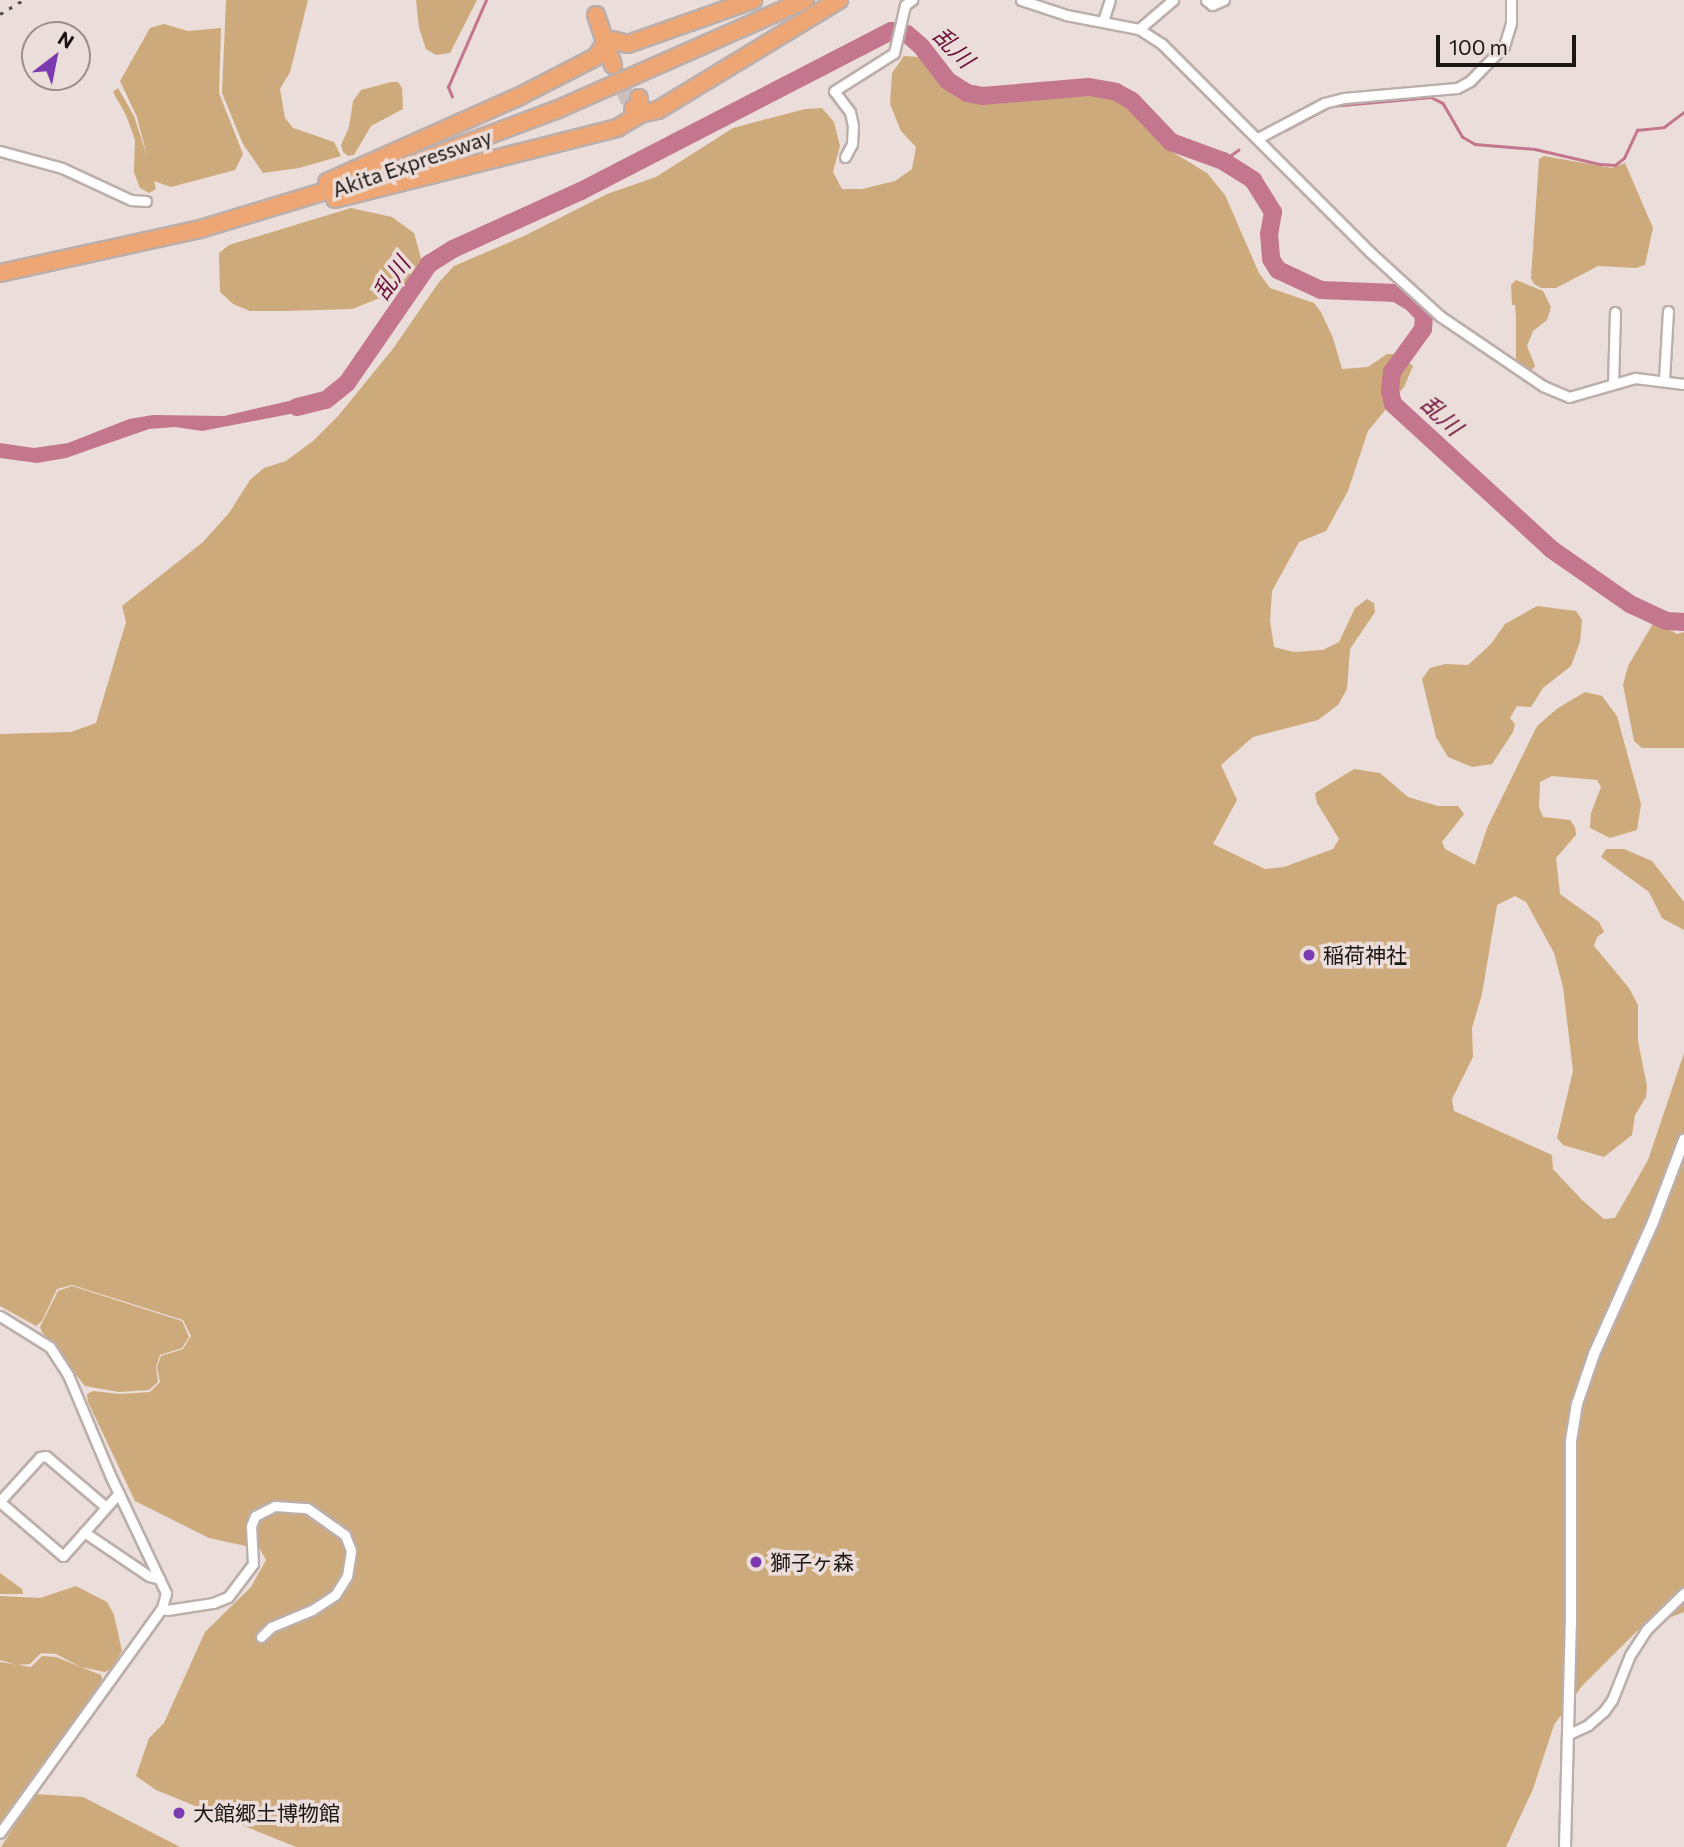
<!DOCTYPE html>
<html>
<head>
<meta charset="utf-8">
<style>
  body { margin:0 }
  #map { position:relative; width:1684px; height:1847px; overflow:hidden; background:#ebddd9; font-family:Commissioner,"Noto Sans JP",sans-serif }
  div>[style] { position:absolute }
  .green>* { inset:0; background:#cdaa7b }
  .water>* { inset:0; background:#c3768d }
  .stream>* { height:2.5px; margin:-1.25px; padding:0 1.25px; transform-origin:1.25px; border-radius:1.25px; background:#c3768d }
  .river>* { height:18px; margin:-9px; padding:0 9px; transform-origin:9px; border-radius:9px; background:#c3768d }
  .motorway-tunnel>* { height:16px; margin-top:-8px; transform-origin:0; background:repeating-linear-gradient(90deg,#ccbfbb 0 16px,transparent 0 24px) }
  .roads { filter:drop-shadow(2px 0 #bcafab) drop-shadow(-2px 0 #bcafab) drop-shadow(0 2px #bcafab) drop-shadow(0 -2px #bcafab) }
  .minor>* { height:9px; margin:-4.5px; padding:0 4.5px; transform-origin:4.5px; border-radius:4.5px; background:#fff }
  .tertiary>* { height:10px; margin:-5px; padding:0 5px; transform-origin:5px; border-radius:5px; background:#fff }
  .motorway>* { height:16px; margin:-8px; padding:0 8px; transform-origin:8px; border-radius:8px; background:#eea774 }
  .rail>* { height:2.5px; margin-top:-1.25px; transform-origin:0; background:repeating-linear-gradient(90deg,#554f4c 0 3.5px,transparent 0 10.5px) }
  .dots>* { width:19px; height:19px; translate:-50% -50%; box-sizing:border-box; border:4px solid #ebddd9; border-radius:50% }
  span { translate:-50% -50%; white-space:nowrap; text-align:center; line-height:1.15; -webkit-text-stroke:7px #ebddd9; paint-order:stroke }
  .street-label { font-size:21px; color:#1a1614 }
  .poi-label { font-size:21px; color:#1a1614 }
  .left { translate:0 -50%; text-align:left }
  .water-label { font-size:23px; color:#6c0e37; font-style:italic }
  .north { position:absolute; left:21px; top:21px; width:70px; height:70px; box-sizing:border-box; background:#ebddd9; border:2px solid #978d8a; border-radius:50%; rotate:32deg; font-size:19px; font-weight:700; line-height:28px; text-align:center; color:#1a1614 }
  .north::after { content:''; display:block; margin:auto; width:24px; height:32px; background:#7b3aaf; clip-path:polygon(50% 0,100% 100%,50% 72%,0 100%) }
  .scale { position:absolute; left:1436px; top:35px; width:140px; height:32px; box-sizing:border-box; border:4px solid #1a1614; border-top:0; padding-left:9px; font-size:21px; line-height:24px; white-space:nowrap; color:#1a1614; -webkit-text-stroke:5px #ebddd9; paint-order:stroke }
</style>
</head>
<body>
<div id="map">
  <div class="green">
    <i style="clip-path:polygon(226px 0,308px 0,290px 72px,280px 89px,285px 118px,293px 128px,334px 142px,341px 156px,299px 168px,263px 173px,243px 144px,222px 93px)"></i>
    <i style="clip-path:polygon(416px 0,477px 0,450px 53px,436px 55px,426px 49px,419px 28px)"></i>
    <i style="clip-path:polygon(164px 24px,188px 31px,221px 28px,219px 93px,243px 154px,235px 170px,171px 187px,154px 181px,156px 189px,149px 193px,140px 188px,134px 172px,135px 140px,126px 115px,113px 92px,118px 88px,134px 116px,147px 156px,137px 117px,120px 81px,150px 28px)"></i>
    <i style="clip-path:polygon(904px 56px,918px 57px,955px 95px,983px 101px,1091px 93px,1120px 100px,1141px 115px,1166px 148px,1207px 173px,1225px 195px,1259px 273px,1270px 288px,1314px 303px,1321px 312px,1333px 338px,1342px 369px,1368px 367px,1387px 354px,1398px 354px,1413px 366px,1404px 387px,1368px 431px,1348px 491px,1326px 531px,1299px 542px,1272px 591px,1270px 621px,1274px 647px,1294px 652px,1323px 650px,1339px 642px,1355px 608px,1367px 599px,1374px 603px,1375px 612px,1350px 649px,1347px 689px,1338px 705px,1318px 720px,1253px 737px,1221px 765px,1237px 800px,1213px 844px,1265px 869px,1284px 867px,1333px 849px,1339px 839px,1317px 803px,1315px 793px,1354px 769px,1380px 773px,1408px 797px,1438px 806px,1458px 806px,1464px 814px,1442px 842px,1445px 849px,1475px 865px,1487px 828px,1537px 726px,1558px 708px,1585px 692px,1602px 696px,1617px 716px,1641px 804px,1637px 830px,1610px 838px,1590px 828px,1591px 813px,1601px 787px,1597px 780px,1552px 776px,1540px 782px,1539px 807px,1543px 817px,1570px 820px,1575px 827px,1576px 835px,1556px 858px,1560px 894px,1599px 922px,1604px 932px,1597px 937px,1594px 946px,1629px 988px,1638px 1005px,1638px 1041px,1647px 1086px,1646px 1097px,1635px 1115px,1632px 1135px,1604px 1157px,1563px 1145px,1557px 1138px,1573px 1071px,1563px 987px,1554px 953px,1526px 902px,1515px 896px,1497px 905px,1482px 994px,1472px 1028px,1473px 1057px,1452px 1099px,1454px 1111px,1552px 1155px,1553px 1169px,1582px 1200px,1604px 1219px,1615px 1218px,1648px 1160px,1684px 1053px,1684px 1612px,1638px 1630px,1582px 1686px,1554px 1725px,1533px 1789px,1506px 1847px,296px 1847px,156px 1790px,136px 1776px,149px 1738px,164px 1723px,205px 1632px,251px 1587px,266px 1560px,260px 1549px,209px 1538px,135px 1501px,88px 1402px,87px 1394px,93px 1391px,120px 1394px,150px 1392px,160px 1382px,157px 1367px,161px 1356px,183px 1349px,191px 1336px,183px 1320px,72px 1285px,57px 1289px,42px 1321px,36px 1326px,0 1306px,0 734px,71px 732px,96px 723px,126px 622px,122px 606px,203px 542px,229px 513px,250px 480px,264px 468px,286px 461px,313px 441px,338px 416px,392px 350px,439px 282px,454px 266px,524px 236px,607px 194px,656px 177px,733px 128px,805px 109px,822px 108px,834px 122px,840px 146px,833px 172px,842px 189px,862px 189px,895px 181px,912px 169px,916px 147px,901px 131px,890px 104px,892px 73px)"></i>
    <i style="clip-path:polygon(391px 82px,398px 82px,402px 88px,403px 109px,371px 126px,354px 155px,348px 156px,343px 152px,341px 145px,349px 127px,353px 101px,361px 90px)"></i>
    <i style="clip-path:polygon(1544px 156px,1612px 168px,1625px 163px,1653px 228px,1645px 265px,1636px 268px,1598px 266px,1556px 288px,1541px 288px,1534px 284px,1531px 278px,1539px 159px)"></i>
    <i style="clip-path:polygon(351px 208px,392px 217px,414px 233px,422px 262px,411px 279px,395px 292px,352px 309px,284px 311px,250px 311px,233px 304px,220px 292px,219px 253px,229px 245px)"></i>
    <i style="clip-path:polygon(1516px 280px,1543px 291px,1551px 307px,1547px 320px,1533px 331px,1527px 346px,1535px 366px,1530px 372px,1516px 361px,1516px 315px,1515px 305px,1512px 305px,1511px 285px)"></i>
    <i style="clip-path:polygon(1537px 606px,1576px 611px,1582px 620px,1580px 642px,1571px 666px,1543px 688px,1531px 707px,1517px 706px,1510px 718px,1515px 724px,1513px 732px,1492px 764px,1472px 767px,1448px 757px,1436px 737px,1422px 679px,1430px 668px,1445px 664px,1468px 665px,1491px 644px,1505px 624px)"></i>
    <i style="clip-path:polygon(1654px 622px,1677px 634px,1684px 632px,1684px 748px,1642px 748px,1634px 741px,1623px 685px,1628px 666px)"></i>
    <i style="clip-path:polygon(1606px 849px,1624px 849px,1652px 861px,1684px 902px,1684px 930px,1662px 918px,1649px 892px,1601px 857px)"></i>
    <i style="clip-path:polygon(72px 1286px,182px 1321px,189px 1337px,182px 1348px,160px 1355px,156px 1367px,158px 1382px,149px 1390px,119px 1392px,85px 1386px,42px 1332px,40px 1327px,58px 1291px)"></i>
    <i style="clip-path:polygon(0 1573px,22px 1589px,23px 1594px,0 1594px)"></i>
    <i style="clip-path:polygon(76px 1586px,107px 1602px,114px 1615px,122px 1651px,111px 1669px,105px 1672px,81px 1667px,56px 1654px,41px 1653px,30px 1664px,17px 1665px,0 1660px,0 1596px,40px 1598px)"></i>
    <i style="clip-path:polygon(42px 1656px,56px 1657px,101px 1675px,103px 1682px,0 1824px,0 1662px,31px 1667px)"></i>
    <i style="clip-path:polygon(35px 1794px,83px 1797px,180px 1847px,1px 1847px)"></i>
  </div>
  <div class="water">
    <i style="clip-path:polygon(319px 394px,321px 408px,202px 431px,175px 427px,149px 429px,66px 458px,37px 463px,0 458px,0 443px,34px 448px,68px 443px,129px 419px,153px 415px,224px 416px)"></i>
  </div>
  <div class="stream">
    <i style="left:452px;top:97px;width:11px;rotate:-112deg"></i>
    <i style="left:448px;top:87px;width:95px;rotate:-66.4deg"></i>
    <i style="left:1286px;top:130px;width:51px;rotate:-28.1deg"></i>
    <i style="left:1331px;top:106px;width:100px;rotate:-5.1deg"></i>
    <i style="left:1431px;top:97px;width:13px;rotate:27deg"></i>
    <i style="left:1443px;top:103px;width:39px;rotate:60deg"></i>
    <i style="left:1463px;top:137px;width:14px;rotate:30deg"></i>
    <i style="left:1475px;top:144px;width:60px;rotate:4.8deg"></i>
    <i style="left:1535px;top:149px;width:67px;rotate:13deg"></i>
    <i style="left:1600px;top:164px;width:15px;rotate:4deg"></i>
    <i style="left:1615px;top:165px;width:11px;rotate:-38deg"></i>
    <i style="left:1624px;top:158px;width:31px;rotate:-65deg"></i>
    <i style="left:1637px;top:130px;width:27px;rotate:-6deg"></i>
    <i style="left:1664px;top:127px;width:25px;rotate:-37deg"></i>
    <i style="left:1223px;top:161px;width:19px;rotate:-36deg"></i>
  </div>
  <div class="river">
    <i style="left:297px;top:407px;width:30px;rotate:-14deg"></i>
    <i style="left:326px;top:400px;width:27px;rotate:-39deg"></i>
    <i style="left:347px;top:383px;width:145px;rotate:-55.4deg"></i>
    <i style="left:429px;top:264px;width:28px;rotate:-32deg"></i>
    <i style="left:453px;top:249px;width:141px;rotate:-24.4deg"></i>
    <i style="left:581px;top:191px;width:349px;rotate:-27.3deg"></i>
    <i style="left:891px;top:31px;width:16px;rotate:11deg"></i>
    <i style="left:907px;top:34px;width:18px;rotate:41deg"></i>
    <i style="left:921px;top:46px;width:44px;rotate:52.4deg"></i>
    <i style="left:948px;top:81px;width:22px;rotate:32deg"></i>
    <i style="left:967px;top:93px;width:15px;rotate:11deg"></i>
    <i style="left:982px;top:96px;width:107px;rotate:-4.8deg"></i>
    <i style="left:1089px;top:87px;width:27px;rotate:10deg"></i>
    <i style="left:1116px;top:92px;width:18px;rotate:29deg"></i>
    <i style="left:1132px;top:101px;width:57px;rotate:46.4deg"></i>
    <i style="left:1171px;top:142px;width:55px;rotate:20.1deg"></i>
    <i style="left:1223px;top:161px;width:36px;rotate:32deg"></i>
    <i style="left:1253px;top:180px;width:38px;rotate:58deg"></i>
    <i style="left:1273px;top:212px;width:22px;rotate:100deg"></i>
    <i style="left:1269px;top:234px;width:25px;rotate:85deg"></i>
    <i style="left:1271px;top:259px;width:13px;rotate:58deg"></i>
    <i style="left:1278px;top:270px;width:47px;rotate:24.9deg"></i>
    <i style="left:1321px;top:290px;width:75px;rotate:2.3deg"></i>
    <i style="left:1396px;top:293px;width:17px;rotate:31deg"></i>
    <i style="left:1411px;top:302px;width:18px;rotate:45deg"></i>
    <i style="left:1424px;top:315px;width:14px;rotate:94deg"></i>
    <i style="left:1423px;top:329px;width:53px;rotate:125.8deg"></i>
    <i style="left:1392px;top:372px;width:19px;rotate:96deg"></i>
    <i style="left:1390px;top:391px;width:13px;rotate:77deg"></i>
    <i style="left:1393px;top:404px;width:214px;rotate:42.5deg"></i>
    <i style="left:1551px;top:549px;width:96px;rotate:34.8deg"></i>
    <i style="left:1630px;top:604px;width:40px;rotate:25deg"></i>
    <i style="left:1666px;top:621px;width:18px;rotate:3deg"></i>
  </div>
  <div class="motorway-tunnel">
    <i style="left:613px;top:65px;width:40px;rotate:66.6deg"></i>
  </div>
  <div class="roads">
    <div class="minor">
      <i style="left:1021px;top:0;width:47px;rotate:18.4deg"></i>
      <i style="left:1066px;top:15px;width:74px;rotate:10.9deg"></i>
      <i style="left:1139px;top:29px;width:27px;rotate:33deg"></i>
      <i style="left:1162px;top:44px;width:294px;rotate:45deg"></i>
      <i style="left:1370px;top:252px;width:95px;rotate:42.4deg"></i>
      <i style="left:1440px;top:316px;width:125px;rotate:34.2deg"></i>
      <i style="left:1543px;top:386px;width:28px;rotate:23deg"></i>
      <i style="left:1569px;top:397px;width:69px;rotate:-16.1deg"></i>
      <i style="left:1635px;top:378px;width:49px;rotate:7deg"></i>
      <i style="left:1206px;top:0;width:8px;rotate:40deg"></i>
      <i style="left:1212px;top:5px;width:13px;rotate:-23deg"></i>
      <i style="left:1103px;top:21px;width:22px;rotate:-72deg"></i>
      <i style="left:1139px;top:29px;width:45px;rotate:-40.5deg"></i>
      <i style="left:1258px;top:138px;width:75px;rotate:-27.9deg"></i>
      <i style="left:1324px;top:103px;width:21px;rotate:-14deg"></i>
      <i style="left:1344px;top:98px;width:113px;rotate:-5.1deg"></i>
      <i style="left:1457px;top:88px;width:15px;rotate:-28deg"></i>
      <i style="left:1470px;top:81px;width:49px;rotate:-45.8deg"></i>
      <i style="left:1504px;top:46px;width:24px;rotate:-73deg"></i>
      <i style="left:1511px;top:23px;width:23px;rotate:-90deg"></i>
      <i style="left:0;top:151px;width:64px;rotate:15.3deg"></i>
      <i style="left:62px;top:168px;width:76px;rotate:24.9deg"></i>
      <i style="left:131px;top:200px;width:15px;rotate:4deg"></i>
      <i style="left:845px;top:157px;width:15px;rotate:-62deg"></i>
      <i style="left:852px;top:144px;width:18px;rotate:-87deg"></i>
      <i style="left:853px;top:126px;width:14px;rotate:-102deg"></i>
      <i style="left:850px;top:112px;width:26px;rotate:-127deg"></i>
      <i style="left:834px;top:91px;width:71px;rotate:-32.3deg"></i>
      <i style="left:894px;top:53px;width:49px;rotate:-77.1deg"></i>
      <i style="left:905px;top:5px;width:9px;rotate:-36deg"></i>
      <i style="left:1664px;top:380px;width:69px;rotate:-86.7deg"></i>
      <i style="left:1613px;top:384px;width:72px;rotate:-88.4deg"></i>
      <i style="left:0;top:1316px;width:59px;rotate:31.8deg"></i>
      <i style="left:50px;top:1347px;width:33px;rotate:57deg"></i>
      <i style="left:68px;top:1375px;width:108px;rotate:67.2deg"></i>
      <i style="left:110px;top:1475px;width:131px;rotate:64.6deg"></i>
      <i style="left:166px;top:1593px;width:16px;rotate:105deg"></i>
      <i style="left:162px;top:1608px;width:277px;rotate:125.8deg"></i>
      <i style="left:0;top:1501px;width:59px;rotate:-47.7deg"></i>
      <i style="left:40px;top:1457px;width:6px;rotate:-9deg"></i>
      <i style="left:46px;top:1456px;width:79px;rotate:40.4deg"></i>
      <i style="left:0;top:1502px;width:83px;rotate:40.6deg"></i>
      <i style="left:63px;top:1556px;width:84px;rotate:-48.4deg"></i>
      <i style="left:84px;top:1532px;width:78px;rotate:34.1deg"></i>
      <i style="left:149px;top:1576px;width:11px;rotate:15deg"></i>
      <i style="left:162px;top:1608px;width:5px;rotate:22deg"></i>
      <i style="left:167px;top:1610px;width:47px;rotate:-8.7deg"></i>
      <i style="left:213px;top:1603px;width:16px;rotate:-22deg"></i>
      <i style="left:228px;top:1597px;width:41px;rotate:-52.9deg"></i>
      <i style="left:253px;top:1564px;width:38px;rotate:-93deg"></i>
      <i style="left:251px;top:1526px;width:11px;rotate:-68deg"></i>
      <i style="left:255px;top:1516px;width:22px;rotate:-27deg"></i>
      <i style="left:275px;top:1506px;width:32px;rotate:4deg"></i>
      <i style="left:307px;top:1508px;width:47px;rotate:35.4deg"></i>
      <i style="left:345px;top:1535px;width:17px;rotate:69deg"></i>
      <i style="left:351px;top:1551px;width:25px;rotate:99deg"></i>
      <i style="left:347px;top:1576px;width:22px;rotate:122deg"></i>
      <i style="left:335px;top:1595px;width:27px;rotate:147deg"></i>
      <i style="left:312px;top:1610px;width:44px;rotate:157.5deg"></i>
      <i style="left:271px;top:1627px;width:14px;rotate:135deg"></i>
      <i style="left:1569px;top:1734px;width:21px;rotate:-25deg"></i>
      <i style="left:1588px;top:1725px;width:21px;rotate:-41deg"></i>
      <i style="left:1604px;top:1711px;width:14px;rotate:-54deg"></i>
      <i style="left:1612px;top:1700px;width:48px;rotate:-68.2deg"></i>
      <i style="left:1630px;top:1655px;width:30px;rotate:-57deg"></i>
      <i style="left:1646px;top:1630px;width:53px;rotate:-44.2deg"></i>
    </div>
    <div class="tertiary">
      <i style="left:1565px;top:1847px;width:223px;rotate:-88.5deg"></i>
      <i style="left:1571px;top:1624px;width:183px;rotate:-90deg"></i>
      <i style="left:1571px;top:1441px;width:37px;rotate:-81deg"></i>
      <i style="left:1577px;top:1404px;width:53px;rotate:-71.2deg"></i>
      <i style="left:1594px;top:1354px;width:145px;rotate:-65.9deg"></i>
      <i style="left:1653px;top:1222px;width:88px;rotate:-69.3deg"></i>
    </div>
    <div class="motorway">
      <i style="left:596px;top:15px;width:53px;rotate:71.2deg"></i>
      <i style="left:612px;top:40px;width:16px;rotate:14deg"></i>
      <i style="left:628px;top:44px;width:133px;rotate:-19.4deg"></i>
      <i style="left:633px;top:109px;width:9px;rotate:36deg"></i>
      <i style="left:640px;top:114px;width:18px;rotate:-13deg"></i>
      <i style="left:658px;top:110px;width:212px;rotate:-31.3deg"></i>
      <i style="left:327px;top:182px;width:211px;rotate:-24deg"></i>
      <i style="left:520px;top:96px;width:85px;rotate:-27.2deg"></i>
      <i style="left:596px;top:57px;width:18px;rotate:-56deg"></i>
      <i style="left:335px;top:199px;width:291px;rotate:-14.1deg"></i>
      <i style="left:617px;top:128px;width:27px;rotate:-31deg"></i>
      <i style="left:640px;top:114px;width:16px;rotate:-94deg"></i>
      <i style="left:0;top:273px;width:205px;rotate:-12.4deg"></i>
      <i style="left:200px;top:229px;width:205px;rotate:-16.8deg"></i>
      <i style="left:396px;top:170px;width:171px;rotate:-20.6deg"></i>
      <i style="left:556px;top:110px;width:272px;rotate:-23.8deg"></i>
    </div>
  </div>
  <div class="rail">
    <i style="left:0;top:14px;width:27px;rotate:-31deg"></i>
  </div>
  <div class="dots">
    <i style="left:1309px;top:955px;background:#7b3aaf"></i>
    <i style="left:756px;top:1562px;background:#7b3aaf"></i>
    <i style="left:179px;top:1813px;background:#7b3aaf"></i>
  </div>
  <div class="street-label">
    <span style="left:412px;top:163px;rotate:-19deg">Akita Expressway</span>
  </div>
  <div class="poi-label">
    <span class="left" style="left:1323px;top:955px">稲荷神社</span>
    <span class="left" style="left:770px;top:1562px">獅子ヶ森</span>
    <span class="left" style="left:193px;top:1813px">大館郷土博物館</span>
  </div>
  <div class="water-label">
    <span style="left:954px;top:47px;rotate:45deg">乱川</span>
    <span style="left:391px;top:278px;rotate:-56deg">乱川</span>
    <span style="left:1442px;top:415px;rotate:43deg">乱川</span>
  </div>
  <div class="north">N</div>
  <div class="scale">100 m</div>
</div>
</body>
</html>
